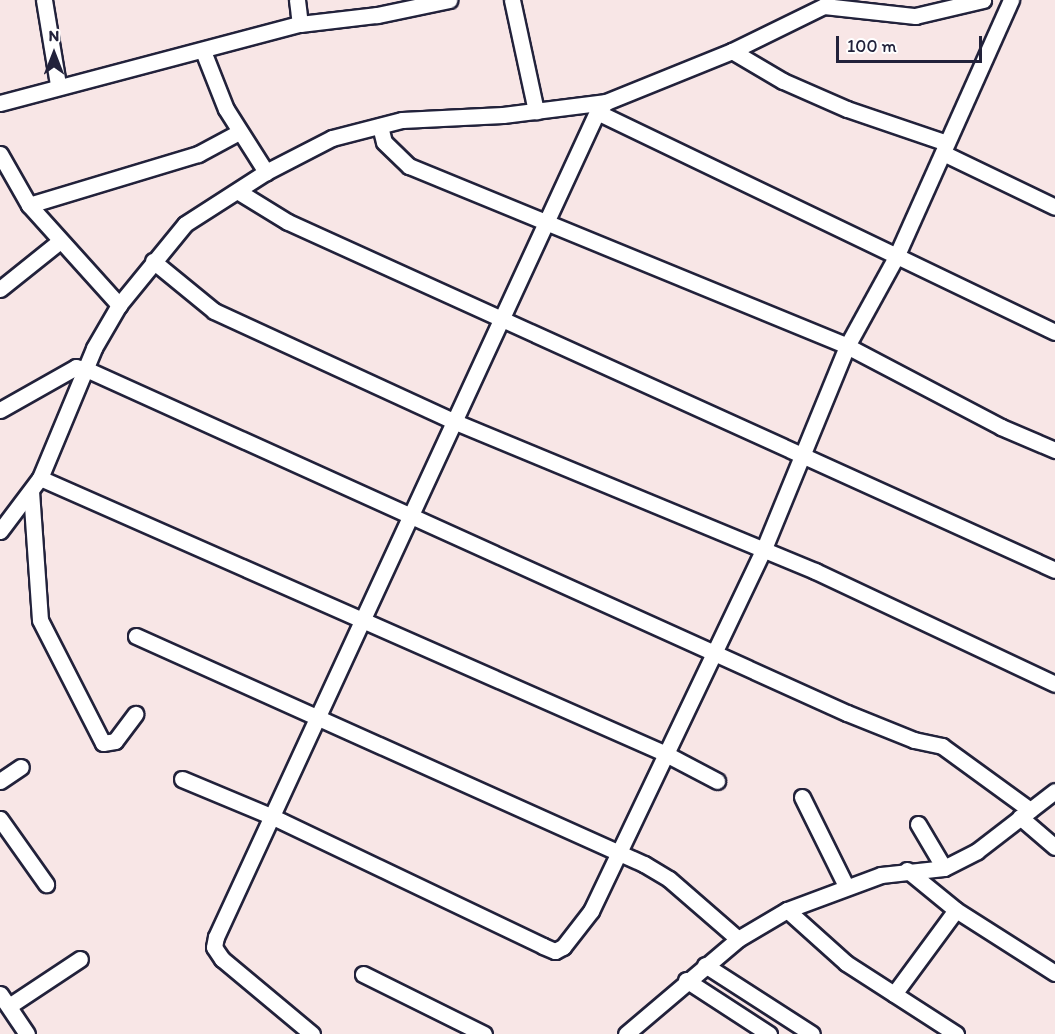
<!DOCTYPE html>
<html>
<head>
<meta charset="utf-8">
<style>
  body { margin:0 }
  #map { position:relative; width:1055px; height:1034px; overflow:hidden; background:#f8e6e6; font-family:Itim,sans-serif }
  div>[style] { position:absolute }
  .roads { filter:drop-shadow(2px 0 #22223b) drop-shadow(-2px 0 #22223b) drop-shadow(0 2px #22223b) drop-shadow(0 -2px #22223b) }
  .minor>* { height:15px; margin:-7.5px; padding:0 7.5px; transform-origin:7.5px; border-radius:7.5px; background:#fff }
  span { translate:-50% -50%; white-space:nowrap; text-align:center; line-height:1.15; -webkit-text-stroke:4.5px #fff; paint-order:stroke }
  .north { position:absolute; left:24px; top:24px; width:60px; height:60px; -webkit-text-stroke:4px #fff; paint-order:stroke; rotate:0deg; font-size:16px; font-weight:700; line-height:24px; text-align:center; color:#22223b }
  .north::after { content:''; display:block; margin:auto; width:21px; height:27px; background:#22223b; clip-path:polygon(50% 0,100% 100%,50% 72%,0 100%) }
  .scale { position:absolute; left:836px; top:36px; width:146px; height:27px; box-sizing:border-box; border:3px solid #22223b; border-top:0; padding-left:8px; font-size:18px; line-height:21px; white-space:nowrap; color:#22223b; -webkit-text-stroke:4px #fff; paint-order:stroke }
</style>
</head>
<body>
<div id="map">
  <div class="roads">
    <div class="minor">
      <i style="left:44px;top:0;width:86px;rotate:80.6deg"></i>
      <i style="left:297px;top:0;width:24px;rotate:83deg"></i>
      <i style="left:512px;top:0;width:114px;rotate:77.8deg"></i>
      <i style="left:203px;top:51px;width:62px;rotate:68.4deg"></i>
      <i style="left:226px;top:109px;width:75px;rotate:57.6deg"></i>
      <i style="left:732px;top:51px;width:59px;rotate:30.5deg"></i>
      <i style="left:783px;top:81px;width:70px;rotate:23.6deg"></i>
      <i style="left:847px;top:109px;width:102px;rotate:18.8deg"></i>
      <i style="left:0;top:103px;width:310px;rotate:-14.8deg"></i>
      <i style="left:300px;top:24px;width:78px;rotate:-6.7deg"></i>
      <i style="left:377px;top:15px;width:74px;rotate:-11.8deg"></i>
      <i style="left:597px;top:112px;width:508px;rotate:25.66deg"></i>
      <i style="left:380px;top:126px;width:16px;rotate:76deg"></i>
      <i style="left:384px;top:142px;width:35px;rotate:44deg"></i>
      <i style="left:409px;top:166px;width:474px;rotate:22.3deg"></i>
      <i style="left:847px;top:346px;width:174px;rotate:27.7deg"></i>
      <i style="left:1001px;top:427px;width:59px;rotate:23.1deg"></i>
      <i style="left:943px;top:153px;width:124px;rotate:25.7deg"></i>
      <i style="left:0;top:154px;width:59px;rotate:60.4deg"></i>
      <i style="left:29px;top:205px;width:135px;rotate:48deg"></i>
      <i style="left:239px;top:192px;width:57px;rotate:31.5deg"></i>
      <i style="left:288px;top:222px;width:842px;rotate:24.4deg"></i>
      <i style="left:29px;top:205px;width:177px;rotate:-16.8deg"></i>
      <i style="left:198px;top:154px;width:47px;rotate:-28.2deg"></i>
      <i style="left:153px;top:261px;width:79px;rotate:39.3deg"></i>
      <i style="left:214px;top:311px;width:263px;rotate:24.7deg"></i>
      <i style="left:453px;top:421px;width:392px;rotate:22.5deg"></i>
      <i style="left:815px;top:571px;width:265px;rotate:25.2deg"></i>
      <i style="left:0;top:289px;width:77px;rotate:-38.7deg"></i>
      <i style="left:0;top:410px;width:87px;rotate:-29.5deg"></i>
      <i style="left:76px;top:367px;width:12px;rotate:14deg"></i>
      <i style="left:88px;top:370px;width:833px;rotate:24.32deg"></i>
      <i style="left:847px;top:713px;width:72px;rotate:21.9deg"></i>
      <i style="left:914px;top:740px;width:29px;rotate:12deg"></i>
      <i style="left:942px;top:746px;width:109px;rotate:36deg"></i>
      <i style="left:40px;top:478px;width:682px;rotate:23.78deg"></i>
      <i style="left:664px;top:753px;width:60px;rotate:27.8deg"></i>
      <i style="left:31px;top:491px;width:129px;rotate:86deg"></i>
      <i style="left:40px;top:620px;width:138px;rotate:62.9deg"></i>
      <i style="left:103px;top:743px;width:12px;rotate:-9deg"></i>
      <i style="left:115px;top:741px;width:34px;rotate:-53deg"></i>
      <i style="left:0;top:531px;width:66px;rotate:-53deg"></i>
      <i style="left:40px;top:478px;width:141px;rotate:-67.4deg"></i>
      <i style="left:94px;top:348px;width:50px;rotate:-59.8deg"></i>
      <i style="left:119px;top:305px;width:104px;rotate:-50.8deg"></i>
      <i style="left:185px;top:224px;width:96px;rotate:-32.7deg"></i>
      <i style="left:266px;top:172px;width:74px;rotate:-27.3deg"></i>
      <i style="left:332px;top:138px;width:72px;rotate:-14.4deg"></i>
      <i style="left:402px;top:120px;width:101px;rotate:-2.8deg"></i>
      <i style="left:503px;top:115px;width:104px;rotate:-7.2deg"></i>
      <i style="left:606px;top:102px;width:136px;rotate:-22deg"></i>
      <i style="left:732px;top:51px;width:102px;rotate:-26.1deg"></i>
      <i style="left:824px;top:6px;width:92px;rotate:6.3deg"></i>
      <i style="left:915px;top:16px;width:70px;rotate:-13.2deg"></i>
      <i style="left:136px;top:636px;width:557px;rotate:24.17deg"></i>
      <i style="left:644px;top:864px;width:29px;rotate:31deg"></i>
      <i style="left:669px;top:879px;width:91px;rotate:41deg"></i>
      <i style="left:182px;top:779px;width:99px;rotate:22.7deg"></i>
      <i style="left:273px;top:817px;width:299px;rotate:25.5deg"></i>
      <i style="left:543px;top:946px;width:13px;rotate:23deg"></i>
      <i style="left:555px;top:951px;width:9px;rotate:-27deg"></i>
      <i style="left:563px;top:947px;width:46px;rotate:-52.1deg"></i>
      <i style="left:591px;top:911px;width:399px;rotate:-64.5deg"></i>
      <i style="left:763px;top:551px;width:222px;rotate:-67.7deg"></i>
      <i style="left:847px;top:346px;width:102px;rotate:-61.2deg"></i>
      <i style="left:896px;top:257px;width:282px;rotate:-65.9deg"></i>
      <i style="left:0;top:781px;width:25px;rotate:-34deg"></i>
      <i style="left:802px;top:797px;width:99px;rotate:63.7deg"></i>
      <i style="left:1020px;top:817px;width:46px;rotate:40.6deg"></i>
      <i style="left:0;top:819px;width:80px;rotate:54.7deg"></i>
      <i style="left:918px;top:824px;width:51px;rotate:59.4deg"></i>
      <i style="left:907px;top:870px;width:63px;rotate:39.2deg"></i>
      <i style="left:956px;top:910px;width:117px;rotate:32.5deg"></i>
      <i style="left:787px;top:910px;width:79px;rotate:41.9deg"></i>
      <i style="left:846px;top:963px;width:131px;rotate:32.8deg"></i>
      <i style="left:705px;top:965px;width:127px;rotate:32.8deg"></i>
      <i style="left:363px;top:974px;width:135px;rotate:26.4deg"></i>
      <i style="left:686px;top:980px;width:99px;rotate:33deg"></i>
      <i style="left:0;top:994px;width:48px;rotate:56deg"></i>
      <i style="left:894px;top:994px;width:104px;rotate:-53.6deg"></i>
      <i style="left:9px;top:1006px;width:85px;rotate:-33.5deg"></i>
      <i style="left:312px;top:1034px;width:117px;rotate:-140.2deg"></i>
      <i style="left:222px;top:959px;width:14px;rotate:-124deg"></i>
      <i style="left:214px;top:947px;width:10px;rotate:-79deg"></i>
      <i style="left:216px;top:937px;width:909px;rotate:-65.21deg"></i>
      <i style="left:597px;top:112px;width:13px;rotate:-48deg"></i>
      <i style="left:626px;top:1034px;width:147px;rotate:-40.3deg"></i>
      <i style="left:738px;top:939px;width:57px;rotate:-30.6deg"></i>
      <i style="left:787px;top:910px;width:100px;rotate:-20.4deg"></i>
      <i style="left:881px;top:875px;width:63px;rotate:-6.3deg"></i>
      <i style="left:944px;top:868px;width:37px;rotate:-27deg"></i>
      <i style="left:977px;top:851px;width:98px;rotate:-37.6deg"></i>
    </div>
  </div>
  <div class="north">N</div>
  <div class="scale">100 m</div>
</div>
</body>
</html>
